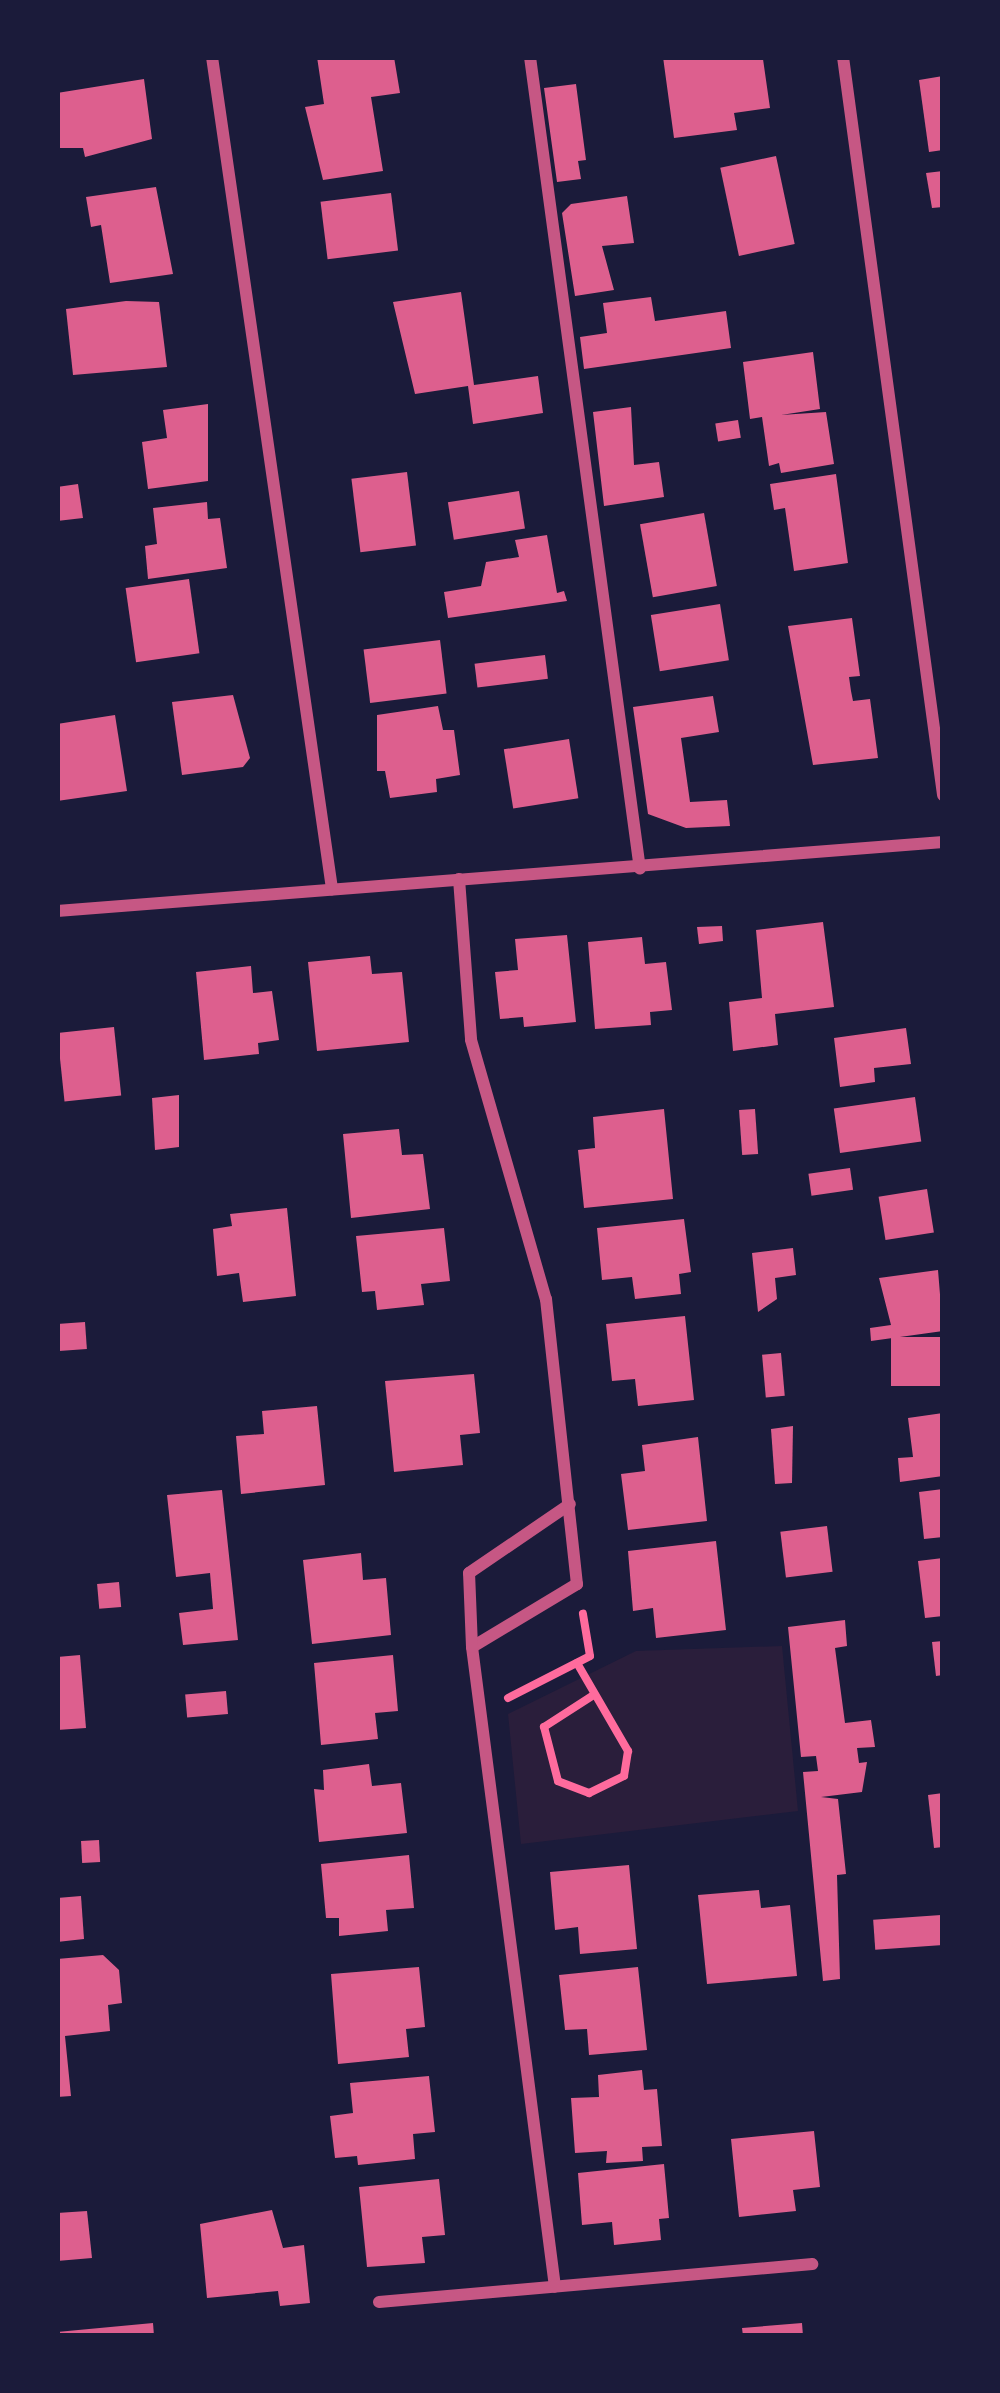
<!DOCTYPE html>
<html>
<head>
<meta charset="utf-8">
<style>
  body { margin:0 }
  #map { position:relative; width:1000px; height:2393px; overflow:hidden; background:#1b1b3a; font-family:Georgia,serif }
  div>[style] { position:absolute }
  .green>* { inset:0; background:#2a1e3b }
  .building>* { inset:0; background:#dd5f8e; transform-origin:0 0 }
  .path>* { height:8px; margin:-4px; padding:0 4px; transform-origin:4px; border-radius:4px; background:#ff6b9d }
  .minor>* { height:12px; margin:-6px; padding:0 6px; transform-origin:6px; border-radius:6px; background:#c65784 }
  span { translate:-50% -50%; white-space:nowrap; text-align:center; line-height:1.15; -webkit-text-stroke:12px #1b1b3a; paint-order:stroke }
  .frame { position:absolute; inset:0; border:60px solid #1b1b3a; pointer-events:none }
</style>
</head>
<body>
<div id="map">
  <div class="green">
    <i style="clip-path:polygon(782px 1646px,798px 1811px,521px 1844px,508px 1714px,636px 1651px)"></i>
  </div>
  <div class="building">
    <i style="clip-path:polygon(317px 57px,394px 57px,400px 93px,371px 97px,383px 171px,323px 180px,305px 107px,324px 104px)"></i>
    <i style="clip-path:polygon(663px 57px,763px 59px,770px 108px,734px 113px,737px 130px,674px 138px)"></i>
    <i style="clip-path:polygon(943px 76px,943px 150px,929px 152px,919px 80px)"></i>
    <i style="clip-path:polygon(144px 79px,152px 139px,85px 157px,83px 148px,57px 148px,57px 93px)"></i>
    <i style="clip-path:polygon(576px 84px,586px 160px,578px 161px,581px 179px,557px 182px,544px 88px)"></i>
    <i style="left:776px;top:156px;width:90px;height:57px;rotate:78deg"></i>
    <i style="clip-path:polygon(943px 171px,943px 207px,932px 208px,926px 173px)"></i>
    <i style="clip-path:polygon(156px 187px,173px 274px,110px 283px,101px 225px,91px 227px,86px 197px)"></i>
    <i style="left:391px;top:193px;width:58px;height:71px;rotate:83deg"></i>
    <i style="clip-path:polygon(627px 196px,634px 243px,602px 246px,614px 290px,575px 296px,562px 213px,571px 204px)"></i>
    <i style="clip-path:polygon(461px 292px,474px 385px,538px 376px,543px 413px,473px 424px,468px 386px,415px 394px,393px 302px)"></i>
    <i style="clip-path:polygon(651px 297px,655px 321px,726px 311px,731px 348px,584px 369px,580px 337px,607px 333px,603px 303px)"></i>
    <i style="clip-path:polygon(126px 301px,159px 302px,167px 367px,73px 375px,66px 309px)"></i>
    <i style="clip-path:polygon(813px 352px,820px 409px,781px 415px,826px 412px,834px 464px,781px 473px,779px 463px,769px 466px,762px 417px,750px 419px,743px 362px)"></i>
    <i style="clip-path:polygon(208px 404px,208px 481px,148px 489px,142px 442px,167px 438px,163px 410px)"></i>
    <i style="clip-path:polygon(631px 407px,634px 465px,659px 462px,664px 497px,604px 506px,593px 412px)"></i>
    <i style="left:738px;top:420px;width:18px;height:23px;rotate:81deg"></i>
    <i style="left:407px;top:472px;width:74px;height:56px;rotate:83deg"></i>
    <i style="clip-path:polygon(836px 474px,848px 563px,794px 571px,785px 508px,774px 510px,770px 484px)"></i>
    <i style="clip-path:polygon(78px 484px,83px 518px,57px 521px,57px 487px)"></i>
    <i style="left:519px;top:491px;width:38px;height:72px;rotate:81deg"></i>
    <i style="clip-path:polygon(207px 502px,208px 519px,220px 518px,227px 568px,148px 579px,145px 546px,157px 544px,153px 508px)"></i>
    <i style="left:704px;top:513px;width:74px;height:65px;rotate:80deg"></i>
    <i style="clip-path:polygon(547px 535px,557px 593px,564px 591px,567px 601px,448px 618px,444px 592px,481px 586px,486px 562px,519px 557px,515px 540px)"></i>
    <i style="left:189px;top:579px;width:75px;height:64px;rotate:82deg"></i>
    <i style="left:720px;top:604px;width:57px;height:70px;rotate:81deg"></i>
    <i style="clip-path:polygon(852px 618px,860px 676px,849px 677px,851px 691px,853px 701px,870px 699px,878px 758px,813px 765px,788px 626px)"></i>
    <i style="left:440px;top:640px;width:54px;height:77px;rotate:83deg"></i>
    <i style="left:545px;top:655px;width:24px;height:71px;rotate:83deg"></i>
    <i style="clip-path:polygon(233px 695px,250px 758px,243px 767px,182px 775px,172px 702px)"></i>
    <i style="clip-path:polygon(713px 696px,719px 732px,681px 738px,690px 802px,727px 800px,730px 826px,686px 828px,648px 814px,633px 707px)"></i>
    <i style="clip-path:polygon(438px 706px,443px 730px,454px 730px,460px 775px,436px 779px,437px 792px,390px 798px,385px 771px,377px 771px,377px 715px)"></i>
    <i style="clip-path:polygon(115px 715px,127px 791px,57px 801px,57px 724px)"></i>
    <i style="left:569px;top:739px;width:60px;height:66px;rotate:81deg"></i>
    <i style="clip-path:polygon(823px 922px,834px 1007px,775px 1014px,778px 1045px,733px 1051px,729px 1002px,762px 998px,756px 930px)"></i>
    <i style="clip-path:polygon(722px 926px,723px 941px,699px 944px,697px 927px)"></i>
    <i style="clip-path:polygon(567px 935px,576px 1022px,524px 1027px,523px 1017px,500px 1019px,495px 972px,518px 970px,515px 939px)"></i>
    <i style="clip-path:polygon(642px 937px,645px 964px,666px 962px,672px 1010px,650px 1012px,651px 1025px,595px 1029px,588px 942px)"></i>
    <i style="clip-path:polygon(370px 956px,372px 974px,402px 972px,409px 1042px,317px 1051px,308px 962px)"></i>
    <i style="clip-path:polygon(251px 966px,253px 993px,272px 991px,279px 1040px,258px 1043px,259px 1054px,204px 1060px,196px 972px)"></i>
    <i style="left:114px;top:1027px;width:69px;height:57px;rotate:84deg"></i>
    <i style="clip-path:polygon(906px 1028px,911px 1064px,874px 1068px,875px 1082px,840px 1087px,834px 1038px)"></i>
    <i style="clip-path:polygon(179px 1095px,179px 1147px,155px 1150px,152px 1098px)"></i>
    <i style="left:915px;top:1097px;width:45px;height:82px;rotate:82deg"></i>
    <i style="clip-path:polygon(664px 1109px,673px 1199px,584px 1208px,578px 1150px,595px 1148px,593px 1117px)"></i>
    <i style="left:755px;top:1109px;width:45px;height:16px;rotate:86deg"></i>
    <i style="clip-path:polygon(399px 1129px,402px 1155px,423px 1154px,430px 1209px,351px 1218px,343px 1134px)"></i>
    <i style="left:850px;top:1168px;width:22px;height:42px;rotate:82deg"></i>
    <i style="left:927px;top:1189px;width:44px;height:49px;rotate:81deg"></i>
    <i style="clip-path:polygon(287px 1208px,296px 1296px,243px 1302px,239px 1273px,217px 1276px,213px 1229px,232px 1226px,230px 1214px)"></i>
    <i style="clip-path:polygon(684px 1219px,691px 1272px,679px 1274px,681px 1294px,635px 1299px,632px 1277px,602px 1280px,597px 1228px)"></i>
    <i style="clip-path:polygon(444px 1228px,450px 1281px,421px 1284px,424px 1305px,377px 1310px,375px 1291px,362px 1292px,356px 1236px)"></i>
    <i style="clip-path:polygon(793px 1248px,796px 1275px,775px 1278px,777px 1299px,758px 1312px,752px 1253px)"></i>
    <i style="clip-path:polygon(938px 1270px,943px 1331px,871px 1341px,870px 1328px,891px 1325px,879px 1278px)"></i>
    <i style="clip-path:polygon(685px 1316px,694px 1400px,638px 1406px,635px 1379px,612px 1381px,606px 1324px)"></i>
    <i style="left:85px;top:1322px;width:27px;height:28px;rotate:86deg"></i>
    <i style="left:943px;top:1337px;width:49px;height:52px;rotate:90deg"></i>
    <i style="left:781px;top:1353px;width:43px;height:19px;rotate:85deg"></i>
    <i style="clip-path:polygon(474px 1374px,480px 1433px,460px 1435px,463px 1465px,394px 1472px,385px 1381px)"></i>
    <i style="clip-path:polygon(317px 1406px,325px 1485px,241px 1494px,236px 1436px,264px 1434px,262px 1411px)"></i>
    <i style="clip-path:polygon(943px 1413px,943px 1476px,900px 1482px,898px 1458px,913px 1457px,908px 1418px)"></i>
    <i style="clip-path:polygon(793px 1426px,792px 1483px,775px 1484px,771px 1429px)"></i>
    <i style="clip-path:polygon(698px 1437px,707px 1521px,628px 1530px,621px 1474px,645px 1471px,642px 1445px)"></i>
    <i style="clip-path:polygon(943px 1489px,943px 1537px,924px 1539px,919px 1492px)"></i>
    <i style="clip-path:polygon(222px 1490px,238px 1640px,183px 1645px,179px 1613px,213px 1609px,210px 1573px,176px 1577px,167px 1495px)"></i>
    <i style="left:827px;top:1526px;width:46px;height:47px;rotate:83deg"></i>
    <i style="clip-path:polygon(716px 1541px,726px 1630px,656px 1638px,653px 1608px,633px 1611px,628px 1551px)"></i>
    <i style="clip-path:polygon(361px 1553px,363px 1580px,386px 1578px,391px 1635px,312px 1644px,303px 1560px)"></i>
    <i style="clip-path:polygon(943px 1558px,943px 1616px,925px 1618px,918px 1561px)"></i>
    <i style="left:119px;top:1582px;width:25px;height:22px;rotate:85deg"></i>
    <i style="clip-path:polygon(845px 1620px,847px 1646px,835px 1648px,845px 1723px,871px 1720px,875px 1747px,857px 1748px,859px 1763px,867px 1762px,862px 1792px,821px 1797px,838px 1799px,846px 1874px,837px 1875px,840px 1979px,823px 1981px,803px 1772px,818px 1771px,816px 1756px,801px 1757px,788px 1627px)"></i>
    <i style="clip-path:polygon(943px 1641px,943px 1675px,936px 1676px,932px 1642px)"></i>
    <i style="clip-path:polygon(80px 1655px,86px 1728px,57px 1730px,57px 1657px)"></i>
    <i style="clip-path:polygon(393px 1655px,398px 1711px,375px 1713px,378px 1739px,321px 1745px,314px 1663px)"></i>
    <i style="left:226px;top:1691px;width:23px;height:41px;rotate:85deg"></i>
    <i style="clip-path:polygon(369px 1764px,372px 1786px,401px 1783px,407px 1833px,319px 1842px,314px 1789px,324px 1790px,323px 1770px)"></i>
    <i style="clip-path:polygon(943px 1793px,943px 1847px,934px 1848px,928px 1795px)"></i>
    <i style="left:99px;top:1840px;width:22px;height:18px;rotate:87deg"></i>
    <i style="clip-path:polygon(409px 1855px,414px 1908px,386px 1910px,388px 1931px,339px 1936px,339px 1918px,326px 1918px,321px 1864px)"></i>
    <i style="clip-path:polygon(629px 1865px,637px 1949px,580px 1954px,578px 1927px,555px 1930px,550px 1872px)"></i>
    <i style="clip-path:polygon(759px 1890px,761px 1908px,790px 1905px,797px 1976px,707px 1984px,698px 1895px)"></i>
    <i style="clip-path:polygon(81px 1896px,84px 1939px,57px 1942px,57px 1898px)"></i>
    <i style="left:941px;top:1915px;width:30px;height:68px;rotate:86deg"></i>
    <i style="clip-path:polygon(103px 1955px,119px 1970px,122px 2003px,108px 2005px,110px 2031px,65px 2036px,71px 2096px,57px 2097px,57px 1959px)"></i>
    <i style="clip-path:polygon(419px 1967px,425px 2027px,406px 2029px,409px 2057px,338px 2064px,331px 1974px)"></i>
    <i style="clip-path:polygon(638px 1967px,647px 2050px,589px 2055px,587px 2029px,565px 2030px,559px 1975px)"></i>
    <i style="clip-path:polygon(642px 2070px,644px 2090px,657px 2089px,662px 2146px,642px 2147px,643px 2161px,606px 2163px,607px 2151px,575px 2153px,571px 2098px,599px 2097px,598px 2075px)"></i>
    <i style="clip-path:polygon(429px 2076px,435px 2132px,413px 2134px,415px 2159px,358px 2165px,357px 2156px,335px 2158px,330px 2116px,353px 2113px,350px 2083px)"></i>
    <i style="clip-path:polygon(814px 2131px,820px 2187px,793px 2190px,796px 2211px,739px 2217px,731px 2139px)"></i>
    <i style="clip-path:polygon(664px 2164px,669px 2218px,659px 2219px,661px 2240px,614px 2245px,612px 2222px,582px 2225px,578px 2173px)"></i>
    <i style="clip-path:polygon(439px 2179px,445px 2235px,422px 2237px,425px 2263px,367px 2267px,359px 2187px)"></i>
    <i style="clip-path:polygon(272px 2210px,283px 2248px,304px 2245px,310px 2303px,280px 2306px,278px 2291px,207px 2298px,200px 2224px)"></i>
    <i style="clip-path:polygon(87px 2211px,92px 2258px,57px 2261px,57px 2213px)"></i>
    <i style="clip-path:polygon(153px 2323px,154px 2336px,57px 2336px,57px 2332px)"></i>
    <i style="clip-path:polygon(802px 2323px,803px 2336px,743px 2336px,742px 2328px)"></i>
  </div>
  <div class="path">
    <i style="left:577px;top:1663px;width:102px;rotate:59.9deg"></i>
    <i style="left:628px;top:1751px;width:25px;rotate:99deg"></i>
    <i style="left:624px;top:1776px;width:39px;rotate:154deg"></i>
    <i style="left:589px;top:1793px;width:33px;rotate:-159deg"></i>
    <i style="left:558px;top:1781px;width:56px;rotate:-104.5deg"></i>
    <i style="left:544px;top:1727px;width:57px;rotate:-32.9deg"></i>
    <i style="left:508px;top:1698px;width:92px;rotate:-27.1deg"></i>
    <i style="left:590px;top:1656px;width:43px;rotate:-99.5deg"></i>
  </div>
  <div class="minor">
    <i style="left:212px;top:57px;width:841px;rotate:81.79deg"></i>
    <i style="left:530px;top:57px;width:819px;rotate:82.29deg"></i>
    <i style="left:843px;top:57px;width:745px;rotate:82.28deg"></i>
    <i style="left:459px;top:879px;width:161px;rotate:85.7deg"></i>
    <i style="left:471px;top:1040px;width:270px;rotate:73.9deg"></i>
    <i style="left:546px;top:1299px;width:287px;rotate:83.8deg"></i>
    <i style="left:577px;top:1584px;width:122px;rotate:149deg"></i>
    <i style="left:472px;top:1647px;width:645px;rotate:82.61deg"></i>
    <i style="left:57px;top:911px;width:889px;rotate:-4.45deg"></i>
    <i style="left:472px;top:1647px;width:74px;rotate:-92.3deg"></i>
    <i style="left:469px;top:1573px;width:122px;rotate:-34.3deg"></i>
    <i style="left:379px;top:2302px;width:435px;rotate:-5deg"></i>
  </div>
  <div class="frame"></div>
</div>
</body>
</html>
